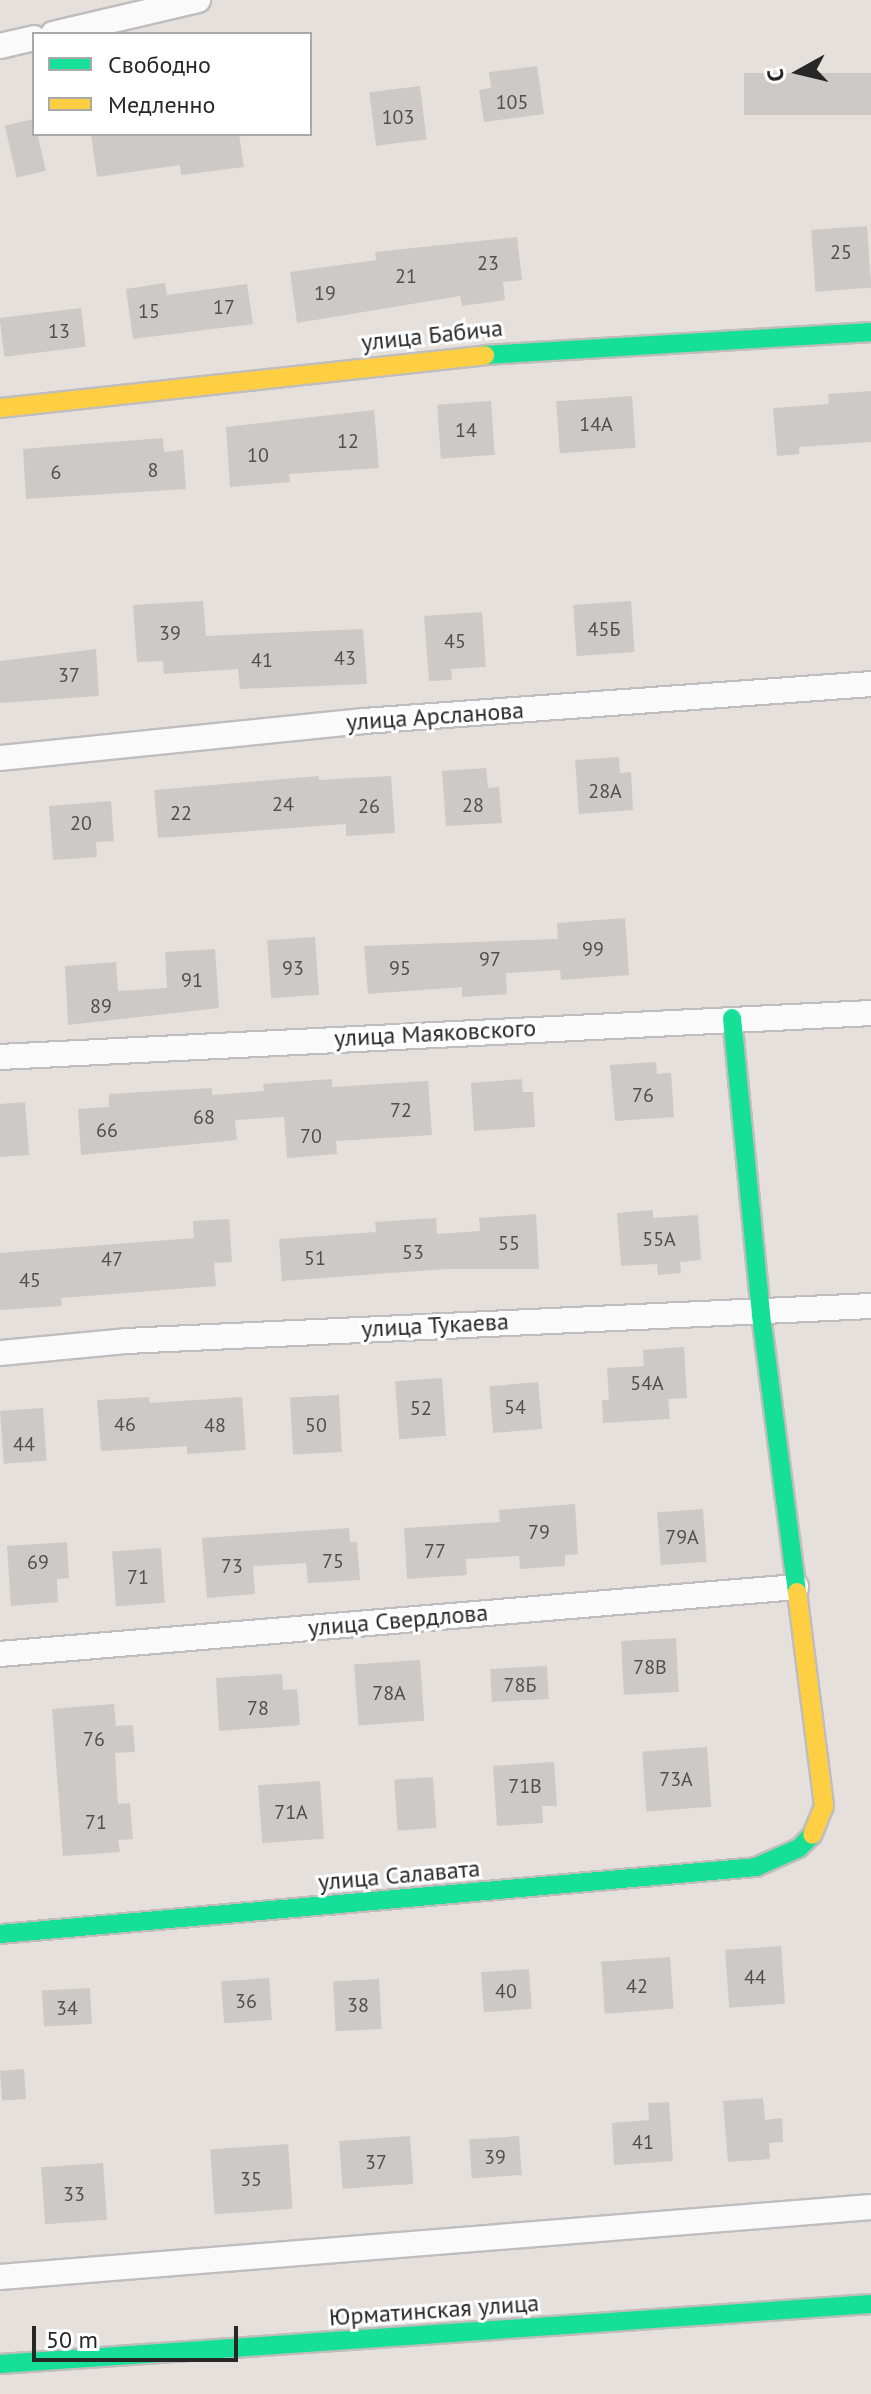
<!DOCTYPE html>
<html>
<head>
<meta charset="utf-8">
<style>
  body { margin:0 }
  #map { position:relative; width:871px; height:2394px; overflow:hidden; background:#e5e0dc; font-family:"PT Sans",sans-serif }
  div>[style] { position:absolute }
  .building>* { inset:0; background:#ccc9c6; transform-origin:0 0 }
  .roads { filter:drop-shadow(2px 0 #bfbdbd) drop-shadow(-2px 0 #bfbdbd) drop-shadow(0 2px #bfbdbd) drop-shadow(0 -2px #bfbdbd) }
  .street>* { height:24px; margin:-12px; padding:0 12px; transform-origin:12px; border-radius:12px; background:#fbfafa }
  .fast>* { height:18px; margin:-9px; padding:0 9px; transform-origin:9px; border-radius:9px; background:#16e098 }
  .slow>* { height:18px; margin:-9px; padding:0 9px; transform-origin:9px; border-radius:9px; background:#ffcf43 }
  span { translate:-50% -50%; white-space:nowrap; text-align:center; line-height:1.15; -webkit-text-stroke:6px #fff; paint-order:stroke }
  .number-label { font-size:20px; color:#515050 }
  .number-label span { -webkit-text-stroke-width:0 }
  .street-label { font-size:24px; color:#272727 }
  .legend { position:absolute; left:32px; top:32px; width:280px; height:104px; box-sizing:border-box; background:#fff; border:2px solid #a9a9a9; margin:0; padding:10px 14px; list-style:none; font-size:24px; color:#272727 }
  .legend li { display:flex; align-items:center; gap:16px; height:40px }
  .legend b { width:40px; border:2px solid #a9a9a9 }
  .north { position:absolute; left:759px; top:32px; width:80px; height:80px; -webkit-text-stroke:6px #fff; paint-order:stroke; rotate:262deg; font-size:22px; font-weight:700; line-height:32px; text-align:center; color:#272727 }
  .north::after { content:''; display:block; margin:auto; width:28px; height:36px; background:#272727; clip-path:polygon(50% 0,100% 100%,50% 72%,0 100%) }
  .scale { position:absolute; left:32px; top:2326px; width:206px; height:36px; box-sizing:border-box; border:4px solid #272727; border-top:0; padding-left:10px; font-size:24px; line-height:28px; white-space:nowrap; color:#272727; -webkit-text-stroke:6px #fff; paint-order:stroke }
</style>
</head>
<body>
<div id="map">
  <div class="building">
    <i style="clip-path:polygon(537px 66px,544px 114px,484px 122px,479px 90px,491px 88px,489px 72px)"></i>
    <i style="left:871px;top:73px;width:42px;height:127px;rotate:90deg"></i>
    <i style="left:420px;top:86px;width:54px;height:51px;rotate:83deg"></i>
    <i style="left:34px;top:119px;width:53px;height:30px;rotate:77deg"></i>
    <i style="clip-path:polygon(91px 134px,239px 134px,244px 167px,181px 175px,180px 165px,97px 177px)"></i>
    <i style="left:867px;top:226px;width:62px;height:56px;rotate:86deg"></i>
    <i style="clip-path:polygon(517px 237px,522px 280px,503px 282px,505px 300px,462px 306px,460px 296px,297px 323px,290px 272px,376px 260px,375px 252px)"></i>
    <i style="clip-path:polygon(165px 283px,167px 295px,247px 284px,253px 324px,133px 339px,126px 289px)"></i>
    <i style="left:81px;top:308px;width:39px;height:82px;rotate:83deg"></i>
    <i style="clip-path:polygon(871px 391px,871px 442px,799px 447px,799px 454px,777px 456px,773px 408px,829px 404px,828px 394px)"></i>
    <i style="left:632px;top:396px;width:52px;height:76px;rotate:86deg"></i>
    <i style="left:491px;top:401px;width:54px;height:54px;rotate:86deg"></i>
    <i style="clip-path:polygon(374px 410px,379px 468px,289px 474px,290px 482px,230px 487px,226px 427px)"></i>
    <i style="clip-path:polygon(163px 438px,164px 452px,183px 450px,186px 489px,26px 499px,23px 449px)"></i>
    <i style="clip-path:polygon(203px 601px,206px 636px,363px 629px,367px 684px,240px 689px,238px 669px,164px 674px,163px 661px,137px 662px,133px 605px)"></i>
    <i style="left:631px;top:601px;width:51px;height:58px;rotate:86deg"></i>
    <i style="clip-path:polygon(482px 612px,486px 667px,451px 669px,452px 680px,429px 681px,424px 616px)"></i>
    <i style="clip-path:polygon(96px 649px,99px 696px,0 703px,0 661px)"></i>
    <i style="clip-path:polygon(619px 757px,620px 773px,631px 772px,633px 810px,579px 814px,575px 760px)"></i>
    <i style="clip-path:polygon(486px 768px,488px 788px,499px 787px,502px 823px,446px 826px,442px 771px)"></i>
    <i style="clip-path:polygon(319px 776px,319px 780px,391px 776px,395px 833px,346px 836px,346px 824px,158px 838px,154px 790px)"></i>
    <i style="clip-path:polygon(111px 801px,114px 841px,96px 842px,97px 857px,53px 860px,49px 806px)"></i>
    <i style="clip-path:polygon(625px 918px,629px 975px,561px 980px,560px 970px,506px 973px,507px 994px,462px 997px,462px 987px,368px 994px,364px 946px,558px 939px,557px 923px)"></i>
    <i style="left:315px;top:937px;width:58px;height:48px;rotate:86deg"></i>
    <i style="clip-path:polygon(215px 949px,219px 1008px,68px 1025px,65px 966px,116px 962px,118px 991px,167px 988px,165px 952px)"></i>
    <i style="clip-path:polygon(656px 1062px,657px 1074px,671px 1073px,674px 1117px,615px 1121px,610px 1065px)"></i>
    <i style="clip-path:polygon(332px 1079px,332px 1087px,428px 1081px,432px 1135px,336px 1141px,337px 1154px,287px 1158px,284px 1117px,235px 1120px,237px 1140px,81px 1155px,78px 1109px,109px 1107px,109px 1094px,212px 1088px,212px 1095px,264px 1091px,263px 1084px)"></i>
    <i style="clip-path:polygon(522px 1079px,523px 1092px,533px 1092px,535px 1127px,474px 1131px,471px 1083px)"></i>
    <i style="clip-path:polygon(25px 1102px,29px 1155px,0 1157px,0 1104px)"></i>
    <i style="clip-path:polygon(653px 1210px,653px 1218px,698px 1215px,701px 1260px,680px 1262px,681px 1273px,658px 1275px,657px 1264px,621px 1266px,617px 1213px)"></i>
    <i style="clip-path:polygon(536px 1214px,539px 1269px,445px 1269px,282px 1281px,279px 1239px,376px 1232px,375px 1222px,436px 1218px,437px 1234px,480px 1231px,479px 1218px)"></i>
    <i style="clip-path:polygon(229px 1219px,232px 1262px,214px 1263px,216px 1286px,61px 1298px,62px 1306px,0 1310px,0 1253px,194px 1238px,193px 1221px)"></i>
    <i style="clip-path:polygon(684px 1347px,687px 1398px,668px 1399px,670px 1419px,603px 1423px,602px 1400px,609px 1400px,607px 1368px,644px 1366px,643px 1350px)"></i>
    <i style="left:442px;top:1378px;width:58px;height:47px;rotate:86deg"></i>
    <i style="left:538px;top:1382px;width:47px;height:49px;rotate:85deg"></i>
    <i style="left:339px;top:1395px;width:57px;height:49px;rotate:87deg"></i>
    <i style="clip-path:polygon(149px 1397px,150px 1403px,242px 1397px,246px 1450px,187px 1454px,187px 1446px,101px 1451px,97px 1400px)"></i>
    <i style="left:43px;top:1408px;width:53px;height:43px;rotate:86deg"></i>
    <i style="clip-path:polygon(575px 1504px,578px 1554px,565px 1555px,565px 1566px,520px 1569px,519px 1556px,466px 1559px,467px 1575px,407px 1579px,404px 1528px,500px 1522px,499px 1510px)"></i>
    <i style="left:703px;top:1509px;width:53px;height:46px;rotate:86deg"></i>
    <i style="clip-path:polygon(349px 1528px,350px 1542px,357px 1542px,360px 1580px,308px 1583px,306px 1563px,253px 1566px,255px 1594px,207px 1598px,202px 1538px)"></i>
    <i style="clip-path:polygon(67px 1542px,69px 1578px,57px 1579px,58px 1602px,11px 1606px,7px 1546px)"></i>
    <i style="left:161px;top:1548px;width:55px;height:49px;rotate:86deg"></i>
    <i style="left:676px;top:1638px;width:54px;height:55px;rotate:87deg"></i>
    <i style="left:420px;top:1660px;width:61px;height:66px;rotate:86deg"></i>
    <i style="left:547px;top:1666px;width:33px;height:57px;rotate:87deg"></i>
    <i style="clip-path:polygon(282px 1674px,283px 1690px,297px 1689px,300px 1725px,219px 1731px,216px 1678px)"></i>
    <i style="clip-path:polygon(114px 1704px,116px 1726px,133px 1725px,135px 1752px,115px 1753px,118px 1804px,130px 1803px,133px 1839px,118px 1840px,120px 1852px,63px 1856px,52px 1709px)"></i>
    <i style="left:707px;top:1747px;width:60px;height:65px;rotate:86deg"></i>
    <i style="clip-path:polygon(554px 1762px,557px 1806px,542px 1806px,543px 1823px,497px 1826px,493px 1766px)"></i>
    <i style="left:433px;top:1777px;width:51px;height:39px;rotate:86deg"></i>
    <i style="left:320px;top:1781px;width:58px;height:62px;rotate:86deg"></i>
    <i style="left:781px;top:1946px;width:58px;height:56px;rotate:86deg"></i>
    <i style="left:670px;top:1957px;width:52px;height:69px;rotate:86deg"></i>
    <i style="left:529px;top:1969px;width:40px;height:48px;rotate:86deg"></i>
    <i style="left:269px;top:1978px;width:42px;height:48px;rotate:86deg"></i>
    <i style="left:379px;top:1979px;width:50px;height:46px;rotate:87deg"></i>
    <i style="left:90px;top:1988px;width:36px;height:48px;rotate:87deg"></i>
    <i style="left:24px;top:2069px;width:30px;height:24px;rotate:86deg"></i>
    <i style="clip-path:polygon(763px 2098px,765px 2120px,782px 2118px,783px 2142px,769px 2143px,770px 2159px,728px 2162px,723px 2101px)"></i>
    <i style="clip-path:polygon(669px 2102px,673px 2161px,614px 2165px,612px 2123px,649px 2120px,648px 2103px)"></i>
    <i style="left:410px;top:2136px;width:48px;height:71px;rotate:86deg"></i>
    <i style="left:519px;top:2136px;width:39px;height:50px;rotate:86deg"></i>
    <i style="left:288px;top:2144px;width:65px;height:78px;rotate:86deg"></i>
    <i style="left:103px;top:2163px;width:57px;height:62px;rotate:86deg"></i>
  </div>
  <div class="roads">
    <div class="street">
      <i style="left:53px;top:34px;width:149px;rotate:-13.2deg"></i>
      <i style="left:0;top:46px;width:35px;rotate:-13deg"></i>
      <i style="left:0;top:758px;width:366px;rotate:-5.8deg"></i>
      <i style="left:364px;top:721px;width:508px;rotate:-4.17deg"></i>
      <i style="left:0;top:1057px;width:872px;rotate:-2.89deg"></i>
      <i style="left:0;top:1353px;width:127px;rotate:-5.4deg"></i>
      <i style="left:126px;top:1341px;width:746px;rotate:-2.69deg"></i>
      <i style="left:0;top:1654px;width:799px;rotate:-4.81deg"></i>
      <i style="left:0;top:2277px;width:874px;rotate:-4.59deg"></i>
    </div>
    <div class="fast">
      <i style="left:485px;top:355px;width:387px;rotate:-3.4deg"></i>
      <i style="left:732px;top:1018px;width:298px;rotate:84.4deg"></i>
      <i style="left:761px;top:1315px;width:279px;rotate:82.6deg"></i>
      <i style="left:0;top:1934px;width:759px;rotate:-5.06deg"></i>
      <i style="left:756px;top:1867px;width:47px;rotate:-23.8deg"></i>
      <i style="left:799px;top:1848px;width:18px;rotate:-45deg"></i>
      <i style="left:0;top:2364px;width:873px;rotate:-3.94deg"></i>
    </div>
    <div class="slow">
      <i style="left:0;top:408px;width:488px;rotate:-6.2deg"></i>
      <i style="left:797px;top:1592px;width:216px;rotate:82.8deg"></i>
      <i style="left:824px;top:1806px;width:31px;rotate:112deg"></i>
    </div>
  </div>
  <div class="number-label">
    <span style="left:512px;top:102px">105</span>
    <span style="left:398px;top:117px">103</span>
    <span style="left:841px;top:252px">25</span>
    <span style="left:488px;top:263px">23</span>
    <span style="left:406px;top:276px">21</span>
    <span style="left:325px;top:293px">19</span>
    <span style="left:224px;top:307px">17</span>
    <span style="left:149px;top:311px">15</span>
    <span style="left:59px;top:331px">13</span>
    <span style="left:596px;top:424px">14А</span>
    <span style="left:466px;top:430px">14</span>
    <span style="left:348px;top:441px">12</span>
    <span style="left:258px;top:455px">10</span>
    <span style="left:153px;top:470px">8</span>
    <span style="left:56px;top:472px">6</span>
    <span style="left:604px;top:629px">45Б</span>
    <span style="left:170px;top:633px">39</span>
    <span style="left:455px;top:641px">45</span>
    <span style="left:345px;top:658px">43</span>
    <span style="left:262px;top:660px">41</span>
    <span style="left:69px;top:675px">37</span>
    <span style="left:605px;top:791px">28А</span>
    <span style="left:283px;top:804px">24</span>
    <span style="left:473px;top:805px">28</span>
    <span style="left:369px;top:806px">26</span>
    <span style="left:181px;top:813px">22</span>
    <span style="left:81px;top:823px">20</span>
    <span style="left:593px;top:949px">99</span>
    <span style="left:490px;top:959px">97</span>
    <span style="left:293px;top:968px">93</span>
    <span style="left:400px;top:968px">95</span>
    <span style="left:192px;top:980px">91</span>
    <span style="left:101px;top:1006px">89</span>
    <span style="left:643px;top:1095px">76</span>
    <span style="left:401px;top:1110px">72</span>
    <span style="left:204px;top:1117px">68</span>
    <span style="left:107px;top:1130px">66</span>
    <span style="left:311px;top:1136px">70</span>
    <span style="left:659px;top:1239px">55А</span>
    <span style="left:509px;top:1243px">55</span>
    <span style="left:413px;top:1252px">53</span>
    <span style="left:315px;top:1258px">51</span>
    <span style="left:112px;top:1259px">47</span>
    <span style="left:30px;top:1280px">45</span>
    <span style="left:647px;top:1383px">54А</span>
    <span style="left:515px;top:1407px">54</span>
    <span style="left:421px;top:1408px">52</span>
    <span style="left:125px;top:1424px">46</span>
    <span style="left:215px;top:1425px">48</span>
    <span style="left:316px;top:1425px">50</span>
    <span style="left:24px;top:1444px">44</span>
    <span style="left:539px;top:1532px">79</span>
    <span style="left:682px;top:1537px">79А</span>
    <span style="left:435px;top:1551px">77</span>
    <span style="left:333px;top:1561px">75</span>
    <span style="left:38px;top:1562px">69</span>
    <span style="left:232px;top:1566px">73</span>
    <span style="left:138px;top:1577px">71</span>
    <span style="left:650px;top:1667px">78В</span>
    <span style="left:520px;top:1685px">78Б</span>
    <span style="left:389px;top:1693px">78А</span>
    <span style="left:258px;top:1708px">78</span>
    <span style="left:94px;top:1739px">76</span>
    <span style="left:676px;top:1779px">73А</span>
    <span style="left:525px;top:1786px">71В</span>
    <span style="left:291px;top:1812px">71А</span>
    <span style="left:96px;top:1822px">71</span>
    <span style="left:755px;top:1977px">44</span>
    <span style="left:637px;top:1986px">42</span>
    <span style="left:506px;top:1991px">40</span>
    <span style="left:246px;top:2001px">36</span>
    <span style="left:358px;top:2005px">38</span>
    <span style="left:67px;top:2008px">34</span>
    <span style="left:643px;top:2142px">41</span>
    <span style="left:495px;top:2157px">39</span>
    <span style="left:376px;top:2162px">37</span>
    <span style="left:251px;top:2179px">35</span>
    <span style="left:74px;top:2194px">33</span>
  </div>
  <div class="street-label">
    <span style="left:432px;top:335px;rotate:-6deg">улица Бабича</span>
    <span style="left:435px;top:716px;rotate:-4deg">улица Арсланова</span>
    <span style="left:435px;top:1033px;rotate:-3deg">улица Маяковского</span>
    <span style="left:435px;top:1325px;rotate:-3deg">улица Тукаева</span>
    <span style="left:398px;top:1620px;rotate:-5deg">улица Свердлова</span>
    <span style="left:399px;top:1875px;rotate:-5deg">улица Салавата</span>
    <span style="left:434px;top:2310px;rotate:-4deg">Юрматинская улица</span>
  </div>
  <ul class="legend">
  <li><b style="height:10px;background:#16e098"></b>Свободно</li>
  <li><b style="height:10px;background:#ffcf43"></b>Медленно</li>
  </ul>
  <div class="north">С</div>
  <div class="scale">50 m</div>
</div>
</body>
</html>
